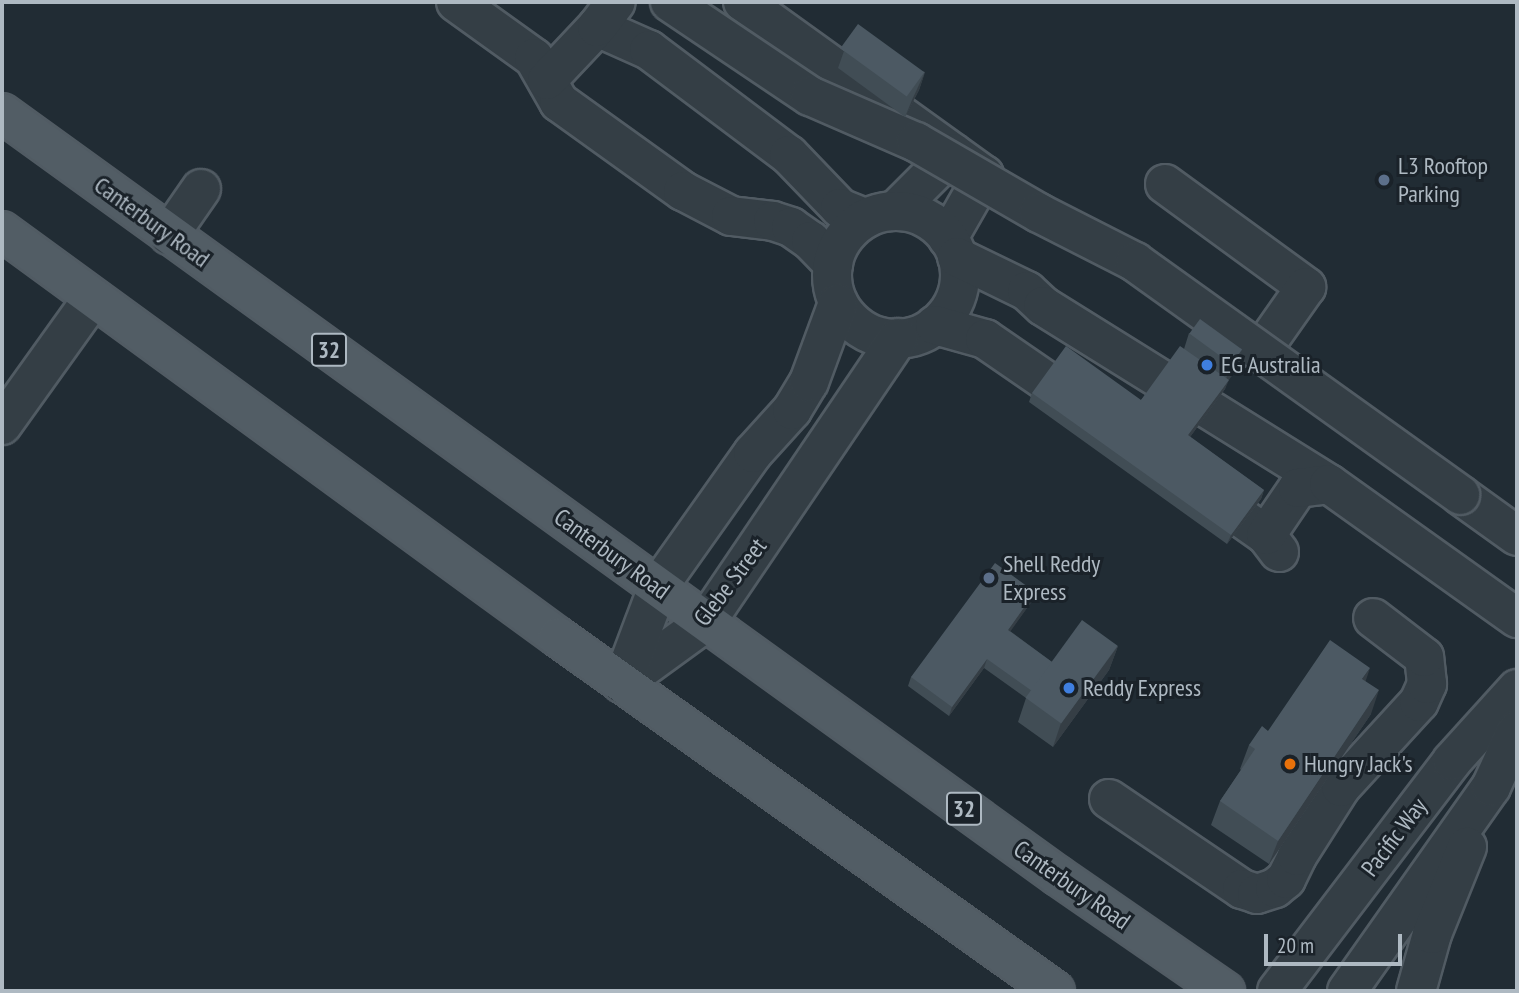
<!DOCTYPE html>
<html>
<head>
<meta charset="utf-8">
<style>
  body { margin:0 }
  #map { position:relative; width:1519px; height:993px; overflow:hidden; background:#212c34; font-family:"PT Sans Narrow",sans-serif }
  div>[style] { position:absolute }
  .roads { filter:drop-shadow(2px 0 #515b63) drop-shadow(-2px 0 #515b63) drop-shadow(0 2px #515b63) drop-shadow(0 -2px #515b63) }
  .minor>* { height:38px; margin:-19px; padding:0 19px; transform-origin:19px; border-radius:19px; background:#343e45 }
  .minor>.ring { margin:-19px; padding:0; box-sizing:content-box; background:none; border:38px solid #343e45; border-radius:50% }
  .major>* { height:38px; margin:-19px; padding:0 19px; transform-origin:19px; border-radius:19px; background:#525d65 }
  .bridges { filter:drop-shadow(2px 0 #515b63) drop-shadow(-2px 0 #515b63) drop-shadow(0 2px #515b63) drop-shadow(0 -2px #515b63) }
  .minor-bridge>* { height:38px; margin:-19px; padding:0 19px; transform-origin:19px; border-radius:19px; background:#343e45 }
  .wall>* { inset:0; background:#414d55 }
  .shaded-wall>* { inset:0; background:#353e45 }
  .building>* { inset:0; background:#4c5963; transform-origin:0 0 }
  .dots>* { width:19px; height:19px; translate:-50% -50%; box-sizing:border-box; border:4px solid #1a2229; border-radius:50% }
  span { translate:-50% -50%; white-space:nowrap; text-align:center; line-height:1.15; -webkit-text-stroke:6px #1a2229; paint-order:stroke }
  .shield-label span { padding:2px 5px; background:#1a2229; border:2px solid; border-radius:5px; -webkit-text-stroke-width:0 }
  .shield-label { font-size:23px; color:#aeb9c2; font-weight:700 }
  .poi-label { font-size:24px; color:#aeb9c2 }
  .left { translate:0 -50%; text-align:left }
  .street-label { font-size:24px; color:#aeb9c2 }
  .frame { position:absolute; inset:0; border:4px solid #aeb9c2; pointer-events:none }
  .scale { position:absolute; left:1264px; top:934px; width:138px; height:32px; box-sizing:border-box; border:4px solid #aeb9c2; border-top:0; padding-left:9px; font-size:21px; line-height:24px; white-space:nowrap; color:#aeb9c2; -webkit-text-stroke:5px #1a2229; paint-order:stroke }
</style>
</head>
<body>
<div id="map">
  <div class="roads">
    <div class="minor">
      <i style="left:456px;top:2px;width:96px;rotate:35.7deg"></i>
      <i style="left:534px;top:58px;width:51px;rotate:60.4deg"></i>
      <i style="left:559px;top:102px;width:153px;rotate:35.7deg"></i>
      <i style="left:683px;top:191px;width:54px;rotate:27.5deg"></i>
      <i style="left:731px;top:216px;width:42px;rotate:6.8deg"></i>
      <i style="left:773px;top:221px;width:19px;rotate:18deg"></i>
      <i style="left:791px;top:227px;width:24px;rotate:35deg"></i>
      <i style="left:811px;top:241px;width:32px;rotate:46deg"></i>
      <i style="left:743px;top:2px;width:297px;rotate:35.7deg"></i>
      <i style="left:984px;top:175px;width:73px;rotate:119.7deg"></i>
      <i style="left:597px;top:27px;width:57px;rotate:23.9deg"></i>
      <i style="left:649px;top:50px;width:175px;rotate:36.9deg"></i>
      <i style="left:789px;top:155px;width:74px;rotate:46.1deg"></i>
      <i style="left:840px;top:208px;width:27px;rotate:22deg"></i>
      <i style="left:547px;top:80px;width:73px;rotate:-46.7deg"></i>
      <i style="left:597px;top:27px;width:31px;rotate:-53deg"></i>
      <i style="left:1165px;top:184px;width:175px;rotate:36.1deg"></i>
      <i style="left:1306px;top:287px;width:78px;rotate:125.1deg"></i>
      <i style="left:895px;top:211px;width:82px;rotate:-45deg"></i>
      <i class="ring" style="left:832px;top:211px;width:90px;height:90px"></i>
      <i style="left:169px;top:235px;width:56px;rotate:-55.2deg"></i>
      <i style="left:957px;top:257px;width:78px;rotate:25.9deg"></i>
      <i style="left:1027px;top:291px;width:22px;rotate:43deg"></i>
      <i style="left:1043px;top:306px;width:337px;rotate:31.9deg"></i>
      <i style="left:935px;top:325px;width:52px;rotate:15.6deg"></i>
      <i style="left:985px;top:339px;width:120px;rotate:34.5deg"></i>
      <i style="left:2px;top:425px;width:156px;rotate:-54.4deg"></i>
      <i style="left:1202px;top:490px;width:78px;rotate:35.1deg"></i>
      <i style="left:1460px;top:495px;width:70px;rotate:35.7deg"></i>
      <i style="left:1279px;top:552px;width:21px;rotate:-127deg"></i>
      <i style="left:1266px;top:535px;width:57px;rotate:-55.8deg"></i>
      <i style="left:1298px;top:488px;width:31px;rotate:-7deg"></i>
      <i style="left:1329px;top:484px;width:231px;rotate:35.5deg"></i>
      <i style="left:622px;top:683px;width:104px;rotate:-36deg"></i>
      <i style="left:706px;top:622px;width:343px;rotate:-55.9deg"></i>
      <i style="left:622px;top:683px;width:103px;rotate:-69.4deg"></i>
      <i style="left:658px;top:587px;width:164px;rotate:-54.7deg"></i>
      <i style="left:753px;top:453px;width:58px;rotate:-47.8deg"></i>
      <i style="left:792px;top:410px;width:33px;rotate:-59deg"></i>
      <i style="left:809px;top:382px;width:84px;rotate:-69.8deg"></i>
      <i style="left:1109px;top:799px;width:161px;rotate:34.1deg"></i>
      <i style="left:1242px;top:889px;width:16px;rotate:18deg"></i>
      <i style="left:1257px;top:894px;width:19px;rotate:-18deg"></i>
      <i style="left:1275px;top:888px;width:14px;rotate:-39deg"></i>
      <i style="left:1286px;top:879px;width:25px;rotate:-64deg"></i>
      <i style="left:1297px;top:856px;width:82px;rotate:-57.5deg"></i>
      <i style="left:1341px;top:787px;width:115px;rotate:-47.5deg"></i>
      <i style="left:1419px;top:702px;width:20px;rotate:-66deg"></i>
      <i style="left:1427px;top:684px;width:27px;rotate:-96deg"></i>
      <i style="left:1424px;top:657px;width:64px;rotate:-142.6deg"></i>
      <i style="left:1277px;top:991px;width:289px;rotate:-52.7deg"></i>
      <i style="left:1452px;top:761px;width:97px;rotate:-47.9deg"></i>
      <i style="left:1347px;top:991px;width:250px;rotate:-54.8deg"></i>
      <i style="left:1491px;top:787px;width:63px;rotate:-65.5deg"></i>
      <i style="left:1416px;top:991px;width:59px;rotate:-74.3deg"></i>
      <i style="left:1432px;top:934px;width:94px;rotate:-68.1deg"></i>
    </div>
    <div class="major">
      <i style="left:2px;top:113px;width:1303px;rotate:35.85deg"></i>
      <i style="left:1058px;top:876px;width:203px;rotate:34.6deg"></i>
      <i style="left:2px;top:231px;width:688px;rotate:36.14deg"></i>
      <i style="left:558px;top:637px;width:610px;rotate:35.46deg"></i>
    </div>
  </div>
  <div class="bridges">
    <div class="minor-bridge">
      <i style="left:670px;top:2px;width:169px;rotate:33.9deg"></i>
      <i style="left:810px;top:96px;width:116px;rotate:23.5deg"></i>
      <i style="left:916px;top:142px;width:142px;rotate:30deg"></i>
      <i style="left:1039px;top:213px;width:108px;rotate:27deg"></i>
      <i style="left:1135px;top:262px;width:400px;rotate:35.6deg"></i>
    </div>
  </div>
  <div class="wall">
    <i style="clip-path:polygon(844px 51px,925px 72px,919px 90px,905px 117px,838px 68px)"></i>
    <i style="clip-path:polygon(1189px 333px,1242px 349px,1234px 373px,1228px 380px,1225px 389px,1190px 437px,1264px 490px,1261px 499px,1227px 544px,1029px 402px,1032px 393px,1141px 400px,1184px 349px)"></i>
    <i style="clip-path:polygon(1032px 601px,1010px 631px,1052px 662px,1118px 646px,1109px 670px,1053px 747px,1018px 722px,1026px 698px,984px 668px,949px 716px,908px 686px,911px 677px)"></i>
    <i style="clip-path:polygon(1365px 681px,1371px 714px,1269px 864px,1211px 825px,1220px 801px,1241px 770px,1240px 769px,1249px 745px,1268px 731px)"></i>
  </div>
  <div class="shaded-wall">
    <i style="clip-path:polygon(925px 72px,919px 90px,905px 117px,912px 100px)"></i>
    <i style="clip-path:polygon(1242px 349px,1234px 373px,1223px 388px,1231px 364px)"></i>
    <i style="clip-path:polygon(1229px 380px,1225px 389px,1185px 444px,1188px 435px)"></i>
    <i style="clip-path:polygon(1264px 490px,1261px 499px,1227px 544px,1231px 535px)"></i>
    <i style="clip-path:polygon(1035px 592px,1032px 601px,1005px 639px,1008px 630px)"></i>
    <i style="clip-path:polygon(1118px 646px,1109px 670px,1053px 747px,1061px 723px)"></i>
    <i style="clip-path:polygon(987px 659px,984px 668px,949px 716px,952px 707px)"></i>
    <i style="clip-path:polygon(1370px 668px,1362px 692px,1362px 679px)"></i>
    <i style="clip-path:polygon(1379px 690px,1371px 714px,1269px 864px,1278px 841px)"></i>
  </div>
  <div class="building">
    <i style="left:858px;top:24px;width:82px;height:30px;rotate:36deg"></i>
    <i style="left:1200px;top:319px;width:52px;height:18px;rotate:36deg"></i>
    <i style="clip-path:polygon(1066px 346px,1141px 400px,1180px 346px,1229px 380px,1188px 435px,1264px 490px,1231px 535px,1032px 393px)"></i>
    <i style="clip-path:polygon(995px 563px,1035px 592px,1008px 630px,1052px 662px,1032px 691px,987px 659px,952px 707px,911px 677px)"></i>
    <i style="left:1082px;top:620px;width:44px;height:96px;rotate:36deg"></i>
    <i style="clip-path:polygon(1330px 640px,1370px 668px,1362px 679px,1379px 690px,1278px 841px,1220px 801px,1255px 749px,1249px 745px,1262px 726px,1268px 731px)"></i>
  </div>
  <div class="dots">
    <i style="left:1384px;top:180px;background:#5c6f8a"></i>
    <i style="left:1207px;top:365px;background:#3f7fe0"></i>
    <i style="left:989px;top:578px;background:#5c6f8a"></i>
    <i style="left:1069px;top:688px;background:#3f7fe0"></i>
    <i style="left:1290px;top:764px;background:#e8710a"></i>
  </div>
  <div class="shield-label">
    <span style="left:329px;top:350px">32</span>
    <span style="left:964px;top:809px">32</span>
  </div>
  <div class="poi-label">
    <span class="left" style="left:1398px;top:180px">L3 Rooftop<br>Parking</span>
    <span class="left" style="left:1221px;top:365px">EG Australia</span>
    <span class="left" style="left:1003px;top:578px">Shell Reddy<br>Express</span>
    <span class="left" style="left:1083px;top:688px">Reddy Express</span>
    <span class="left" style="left:1304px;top:764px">Hungry Jack's</span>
  </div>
  <div class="street-label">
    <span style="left:152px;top:222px;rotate:36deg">Canterbury Road</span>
    <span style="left:612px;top:554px;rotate:36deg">Canterbury Road</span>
    <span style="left:730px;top:582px;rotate:-53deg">Glebe Street</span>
    <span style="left:1394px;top:837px;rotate:-53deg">Pacific Way</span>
    <span style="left:1072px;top:885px;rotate:35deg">Canterbury Road</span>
  </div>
  <div class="frame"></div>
  <div class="scale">20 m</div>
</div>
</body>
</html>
